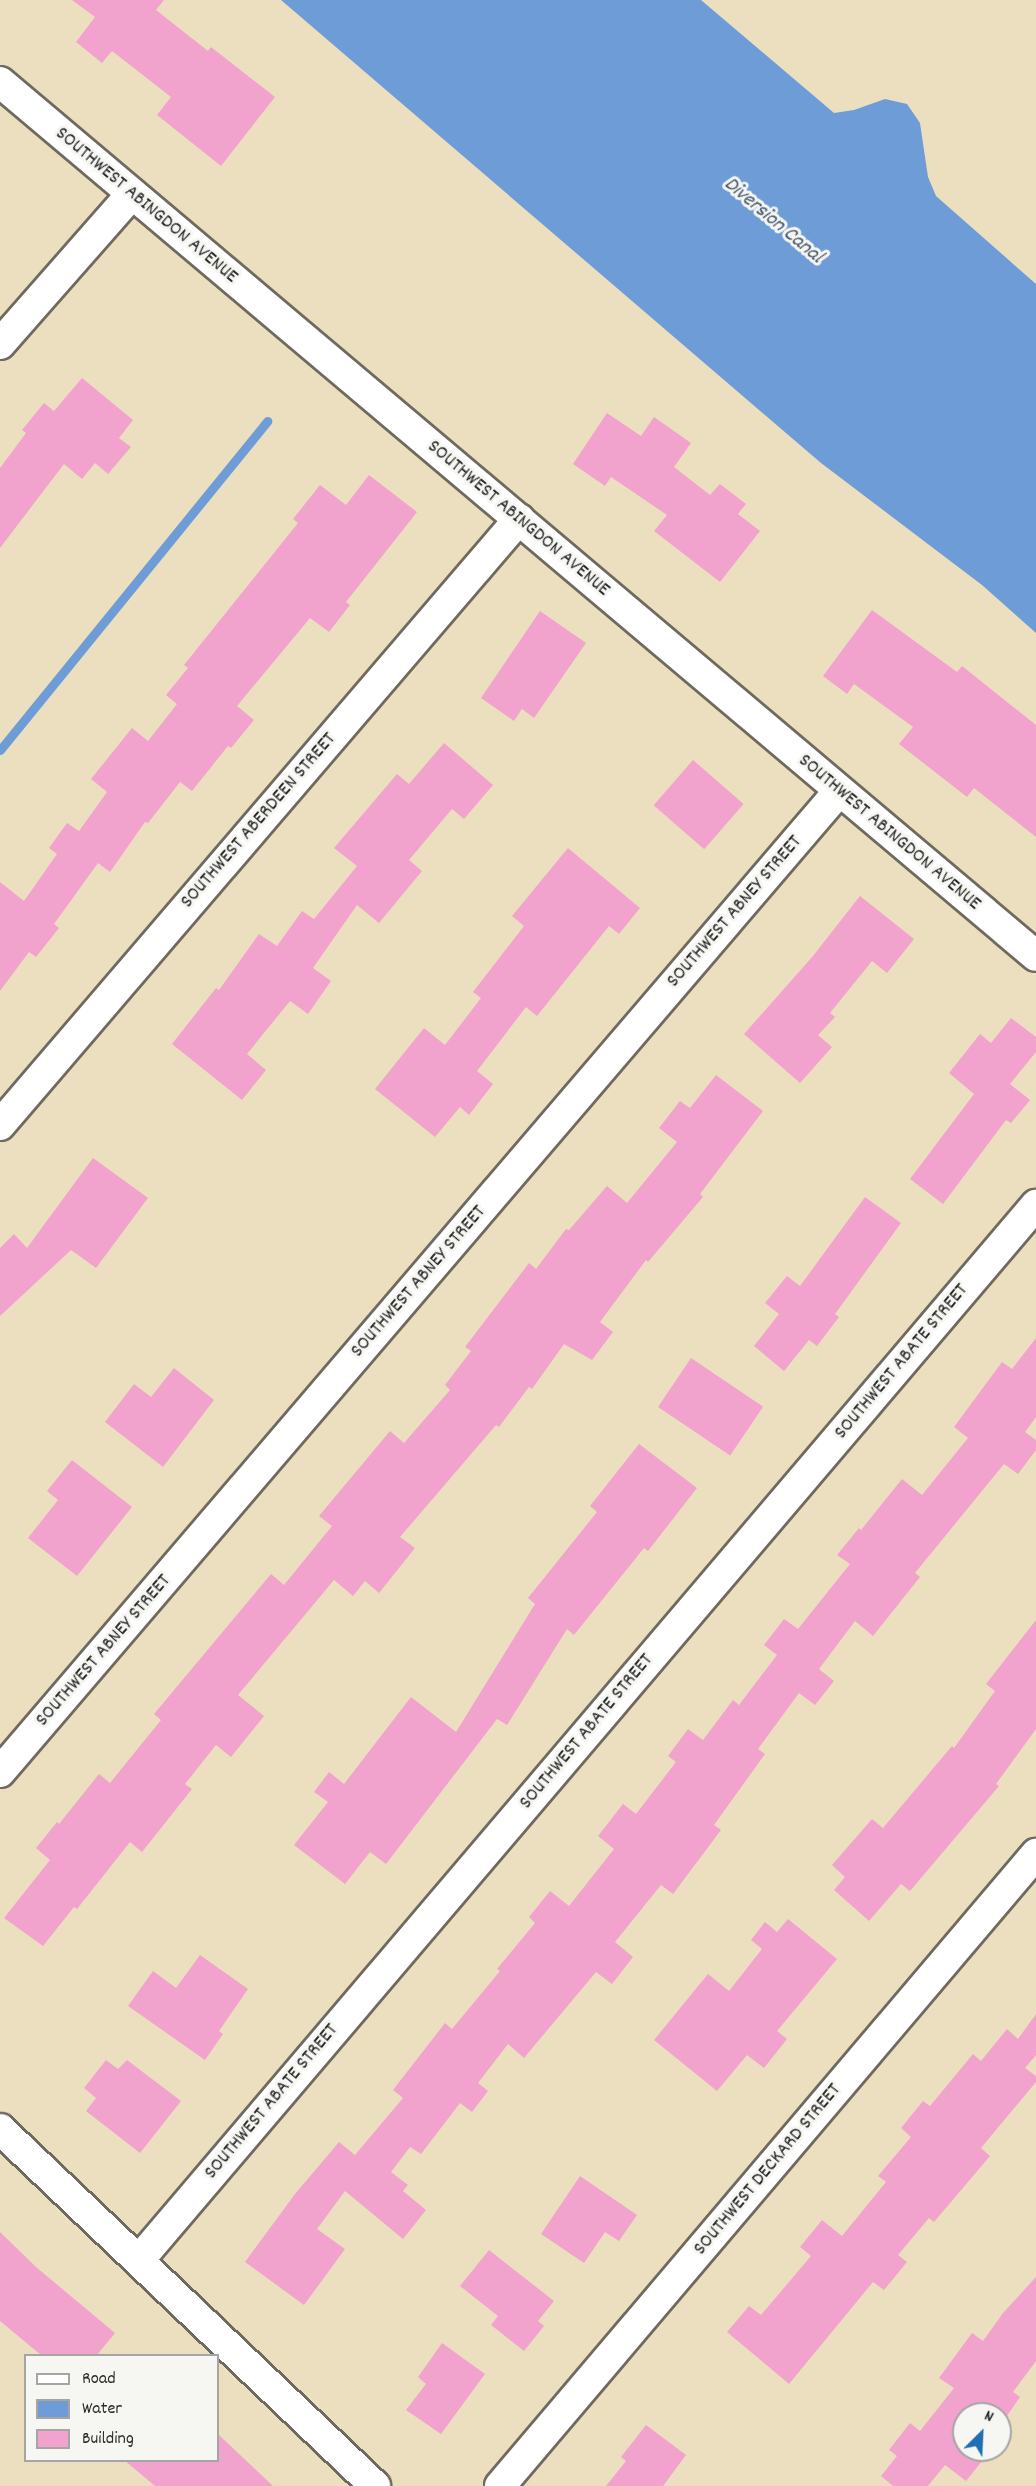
<!DOCTYPE html>
<html>
<head>
<meta charset="utf-8">
<style>
  body { margin:0 }
  #map { position:relative; width:1036px; height:2486px; overflow:hidden; background:#ecdfbf; font-family:Dekko,sans-serif }
  div>[style] { position:absolute }
  .water>* { inset:0; background:#6e9cd7 }
  .stream>* { height:9px; margin:-4.5px; padding:0 4.5px; transform-origin:4.5px; border-radius:4.5px; background:#6e9cd7 }
  .building>* { inset:0; background:#f1a3cd; transform-origin:0 0 }
  .roads { filter:drop-shadow(2px 0 #6f6a5f) drop-shadow(-2px 0 #6f6a5f) drop-shadow(0 2px #6f6a5f) drop-shadow(0 -2px #6f6a5f) }
  .minor>* { height:30px; margin:-15px; padding:0 15px; transform-origin:15px; border-radius:15px; background:#fff }
  span { translate:-50% -50%; white-space:nowrap; text-align:center; line-height:1.15; -webkit-text-stroke:6px #f6f6f2; paint-order:stroke }
  .street-label { font-size:20px; color:#2b2b2b }
  .water-label { font-size:21px; color:#465870; font-style:italic }
  .legend { position:absolute; left:24px; top:2354px; width:195px; height:108px; box-sizing:border-box; background:#f6f6f2; border:2px solid #a5a5a2; margin:0; padding:8px 10px; list-style:none; font-size:18px; color:#2b2b2b }
  .legend li { display:flex; align-items:center; gap:12px; height:30px }
  .legend b { width:30px; border:2px solid #a5a5a2 }
  .north { position:absolute; left:952px; top:2402px; width:60px; height:60px; box-sizing:border-box; background:#f6f6f2; border:2px solid #a5a5a2; border-radius:50%; rotate:24deg; font-size:16px; font-weight:700; line-height:24px; text-align:center; color:#2b2b2b }
  .north::after { content:''; display:block; margin:auto; width:21px; height:27px; background:#1f6fb2; clip-path:polygon(50% 0,100% 100%,50% 72%,0 100%) }
</style>
</head>
<body>
<div id="map">
  <div class="water">
    <i style="clip-path:polygon(281px 0,701px 0,834px 113px,854px 110px,885px 99px,907px 104px,920px 123px,928px 177px,936px 196px,1036px 284px,1036px 633px,982px 585px,821px 463px)"></i>
  </div>
  <div class="stream">
    <i style="left:0;top:750px;width:424px;rotate:-50.9deg"></i>
  </div>
  <div class="building">
    <i style="clip-path:polygon(72px 0,164px 0,156px 10px,208px 51px,211px 47px,275px 97px,221px 166px,157px 115px,171px 97px,112px 51px,102px 63px,76px 42px,95px 17px)"></i>
    <i style="clip-path:polygon(82px 378px,133px 420px,119px 438px,131px 447px,108px 474px,95px 463px,82px 479px,64px 464px,0 548px,0 468px,26px 433px,22px 430px,44px 403px,54px 411px)"></i>
    <i style="clip-path:polygon(607px 413px,641px 436px,654px 417px,691px 443px,674px 467px,710px 495px,720px 484px,746px 504px,738px 514px,760px 531px,720px 582px,654px 531px,667px 515px,611px 477px,605px 486px,573px 464px)"></i>
    <i style="clip-path:polygon(369px 475px,417px 512px,346px 602px,350px 605px,329px 632px,310px 618px,237px 706px,254px 720px,231px 748px,228px 746px,192px 791px,180px 782px,148px 823px,145px 822px,110px 872px,98px 863px,54px 924px,59px 928px,36px 957px,29px 952px,0 991px,0 882px,24px 901px,57px 854px,49px 848px,67px 823px,79px 831px,107px 792px,91px 779px,132px 728px,148px 741px,177px 704px,166px 695px,188px 668px,184px 665px,298px 523px,293px 519px,320px 485px,346px 505px)"></i>
    <i style="clip-path:polygon(872px 610px,957px 672px,962px 666px,1036px 725px,1036px 837px,974px 788px,967px 797px,899px 744px,913px 727px,854px 684px,847px 694px,823px 676px)"></i>
    <i style="clip-path:polygon(540px 611px,586px 643px,534px 718px,522px 709px,514px 721px,481px 698px)"></i>
    <i style="clip-path:polygon(444px 743px,493px 785px,464px 819px,452px 809px,409px 860px,422px 871px,379px 923px,357px 905px,313px 968px,331px 981px,308px 1014px,290px 1001px,247px 1054px,266px 1070px,242px 1100px,172px 1044px,216px 988px,219px 990px,259px 934px,277px 946px,302px 911px,314px 919px,357px 866px,334px 848px,397px 774px,409px 784px)"></i>
    <i style="left:693px;top:760px;width:67px;height:60px;rotate:41deg"></i>
    <i style="clip-path:polygon(568px 848px,640px 908px,619px 934px,609px 926px,537px 1016px,526px 1007px,477px 1071px,493px 1084px,469px 1115px,460px 1107px,435px 1137px,375px 1089px,424px 1028px,445px 1045px,481px 998px,473px 992px,524px 926px,512px 916px)"></i>
    <i style="clip-path:polygon(860px 896px,914px 939px,887px 973px,872px 961px,830px 1013px,835px 1017px,818px 1035px,832px 1047px,800px 1083px,744px 1034px,813px 956px)"></i>
    <i style="clip-path:polygon(1011px 1018px,1036px 1037px,1036px 1052px,1010px 1084px,1030px 1100px,1011px 1123px,1006px 1120px,943px 1204px,910px 1179px,974px 1094px,949px 1073px,980px 1034px,991px 1043px)"></i>
    <i style="clip-path:polygon(716px 1075px,763px 1111px,700px 1194px,703px 1197px,648px 1262px,646px 1260px,600px 1322px,613px 1332px,592px 1360px,564px 1344px,532px 1389px,529px 1387px,499px 1427px,496px 1425px,400px 1537px,415px 1548px,379px 1593px,365px 1581px,353px 1596px,334px 1580px,238px 1695px,264px 1716px,231px 1757px,216px 1745px,185px 1784px,192px 1789px,142px 1852px,130px 1842px,77px 1909px,74px 1907px,43px 1946px,4px 1918px,50px 1860px,36px 1848px,57px 1822px,59px 1824px,99px 1774px,110px 1783px,161px 1720px,154px 1714px,271px 1574px,284px 1585px,332px 1526px,319px 1516px,390px 1431px,404px 1443px,450px 1390px,445px 1385px,471px 1351px,465px 1347px,529px 1263px,536px 1269px,566px 1229px,569px 1230px,607px 1186px,627px 1203px,677px 1142px,659px 1128px,680px 1101px,690px 1108px)"></i>
    <i style="clip-path:polygon(93px 1158px,148px 1198px,96px 1268px,71px 1250px,0 1316px,0 1248px,14px 1234px,27px 1248px)"></i>
    <i style="clip-path:polygon(865px 1197px,901px 1223px,835px 1314px,839px 1317px,817px 1346px,809px 1340px,784px 1371px,754px 1346px,779px 1314px,765px 1303px,787px 1276px,800px 1286px)"></i>
    <i style="clip-path:polygon(1036px 1338px,1036px 1417px,1025px 1432px,1036px 1440px,1036px 1450px,1018px 1474px,1004px 1464px,915px 1573px,920px 1577px,873px 1636px,855px 1621px,819px 1669px,834px 1681px,815px 1705px,799px 1693px,758px 1749px,765px 1754px,714px 1825px,721px 1830px,673px 1894px,661px 1885px,615px 1942px,633px 1957px,612px 1984px,596px 1972px,524px 2058px,508px 2044px,478px 2083px,488px 2091px,472px 2112px,460px 2103px,421px 2154px,410px 2147px,391px 2172px,408px 2185px,403px 2191px,426px 2210px,403px 2239px,345px 2191px,317px 2229px,345px 2249px,304px 2305px,245px 2262px,295px 2194px,339px 2142px,355px 2155px,403px 2098px,393px 2090px,445px 2023px,452px 2029px,500px 1971px,497px 1969px,535px 1923px,529px 1917px,550px 1891px,569px 1906px,614px 1849px,598px 1836px,623px 1804px,636px 1814px,676px 1762px,668px 1756px,688px 1729px,703px 1740px,733px 1700px,739px 1705px,777px 1655px,764px 1645px,784px 1619px,798px 1629px,850px 1564px,837px 1555px,859px 1528px,861px 1530px,902px 1479px,922px 1495px,968px 1438px,954px 1427px,1002px 1362px,1012px 1369px)"></i>
    <i style="left:691px;top:1358px;width:87px;height:59px;rotate:34deg"></i>
    <i style="clip-path:polygon(174px 1368px,214px 1400px,163px 1467px,105px 1422px,134px 1384px,151px 1397px)"></i>
    <i style="clip-path:polygon(639px 1444px,697px 1488px,648px 1551px,644px 1548px,574px 1635px,567px 1629px,507px 1725px,497px 1719px,386px 1864px,370px 1852px,345px 1884px,294px 1845px,328px 1802px,314px 1792px,329px 1772px,344px 1784px,411px 1697px,456px 1732px,535px 1604px,528px 1598px,597px 1512px,590px 1506px)"></i>
    <i style="clip-path:polygon(72px 1460px,132px 1507px,77px 1576px,28px 1538px,58px 1500px,47px 1491px)"></i>
    <i style="clip-path:polygon(1036px 1620px,1036px 1729px,996px 1784px,999px 1786px,910px 1891px,901px 1884px,869px 1921px,834px 1890px,845px 1877px,832px 1865px,872px 1819px,883px 1828px,952px 1746px,954px 1748px,995px 1691px,986px 1684px)"></i>
    <i style="clip-path:polygon(788px 1919px,837px 1959px,777px 2031px,787px 2039px,764px 2068px,747px 2055px,717px 2091px,654px 2040px,708px 1974px,729px 1991px,762px 1949px,751px 1940px,765px 1922px,777px 1932px)"></i>
    <i style="clip-path:polygon(200px 1955px,248px 1989px,219px 2031px,223px 2034px,205px 2060px,128px 2006px,153px 1971px,176px 1988px)"></i>
    <i style="clip-path:polygon(1036px 2014px,1036px 2055px,1025px 2068px,1036px 2076px,1036px 2082px,981px 2148px,990px 2156px,934px 2222px,929px 2218px,898px 2255px,907px 2262px,884px 2290px,873px 2282px,789px 2384px,727px 2332px,749px 2306px,761px 2315px,811px 2256px,800px 2247px,822px 2220px,842px 2236px,886px 2182px,878px 2176px,911px 2137px,901px 2128px,923px 2101px,930px 2106px,973px 2054px,981px 2061px,1007px 2029px,1018px 2039px)"></i>
    <i style="clip-path:polygon(106px 2060px,118px 2069px,127px 2060px,181px 2101px,140px 2153px,86px 2111px,96px 2098px,84px 2088px)"></i>
    <i style="clip-path:polygon(580px 2176px,637px 2215px,619px 2241px,605px 2232px,584px 2263px,541px 2234px)"></i>
    <i style="clip-path:polygon(0 2232px,36px 2267px,115px 2333px,97px 2355px,41px 2355px,0 2321px)"></i>
    <i style="clip-path:polygon(489px 2250px,554px 2301px,538px 2321px,544px 2326px,524px 2351px,491px 2325px,498px 2316px,460px 2286px)"></i>
    <i style="clip-path:polygon(1036px 2277px,1036px 2361px,1013px 2392px,1020px 2397px,1000px 2426px,1000px 2414px,964px 2414px,964px 2450px,983px 2450px,987px 2455px,966px 2481px,945px 2465px,928px 2486px,893px 2486px,881px 2476px,897px 2456px,889px 2450px,910px 2423px,920px 2431px,954px 2388px,939px 2378px,972px 2333px,983px 2341px,1003px 2313px)"></i>
    <i style="clip-path:polygon(442px 2343px,485px 2374px,441px 2434px,406px 2410px,426px 2384px,418px 2377px)"></i>
    <i style="clip-path:polygon(646px 2425px,686px 2455px,663px 2486px,606px 2486px,626px 2461px,621px 2457px)"></i>
    <i style="clip-path:polygon(218px 2434px,273px 2486px,155px 2486px,124px 2460px,218px 2460px)"></i>
  </div>
  <div class="roads">
    <div class="minor">
      <i style="left:0;top:82px;width:1355px;rotate:40.15deg"></i>
      <i style="left:0;top:344px;width:200px;rotate:-48.7deg"></i>
      <i style="left:0;top:1125px;width:798px;rotate:-49.42deg"></i>
      <i style="left:0;top:1772px;width:1291px;rotate:-49.46deg"></i>
      <i style="left:0;top:2129px;width:518px;rotate:43.59deg"></i>
      <i style="left:139px;top:2260px;width:1385px;rotate:-49.63deg"></i>
      <i style="left:500px;top:2486px;width:829px;rotate:-49.7deg"></i>
    </div>
  </div>
  <div class="street-label">
    <span style="left:146px;top:206px;rotate:40deg">SOUTHWEST ABINGDON AVENUE</span>
    <span style="left:518px;top:519px;rotate:40deg">SOUTHWEST ABINGDON AVENUE</span>
    <span style="left:259px;top:821px;rotate:-49deg">SOUTHWEST ABERDEEN STREET</span>
    <span style="left:889px;top:833px;rotate:40deg">SOUTHWEST ABINGDON AVENUE</span>
    <span style="left:735px;top:912px;rotate:-49deg">SOUTHWEST ABNEY STREET</span>
    <span style="left:419px;top:1282px;rotate:-49deg">SOUTHWEST ABNEY STREET</span>
    <span style="left:902px;top:1362px;rotate:-50deg">SOUTHWEST ABATE STREET</span>
    <span style="left:104px;top:1651px;rotate:-49deg">SOUTHWEST ABNEY STREET</span>
    <span style="left:587px;top:1732px;rotate:-50deg">SOUTHWEST ABATE STREET</span>
    <span style="left:272px;top:2102px;rotate:-50deg">SOUTHWEST ABATE STREET</span>
    <span style="left:768px;top:2170px;rotate:-50deg">SOUTHWEST DECKARD STREET</span>
  </div>
  <div class="water-label">
    <span style="left:773px;top:221px;rotate:40deg">Diversion Canal</span>
  </div>
  <ul class="legend">
  <li><b style="height:8px;background:#fff"></b>Road</li>
  <li><b style="height:16px;background:#6e9cd7"></b>Water</li>
  <li><b style="height:16px;background:#f1a3cd"></b>Building</li>
  </ul>
  <div class="north">N</div>
</div>
</body>
</html>
